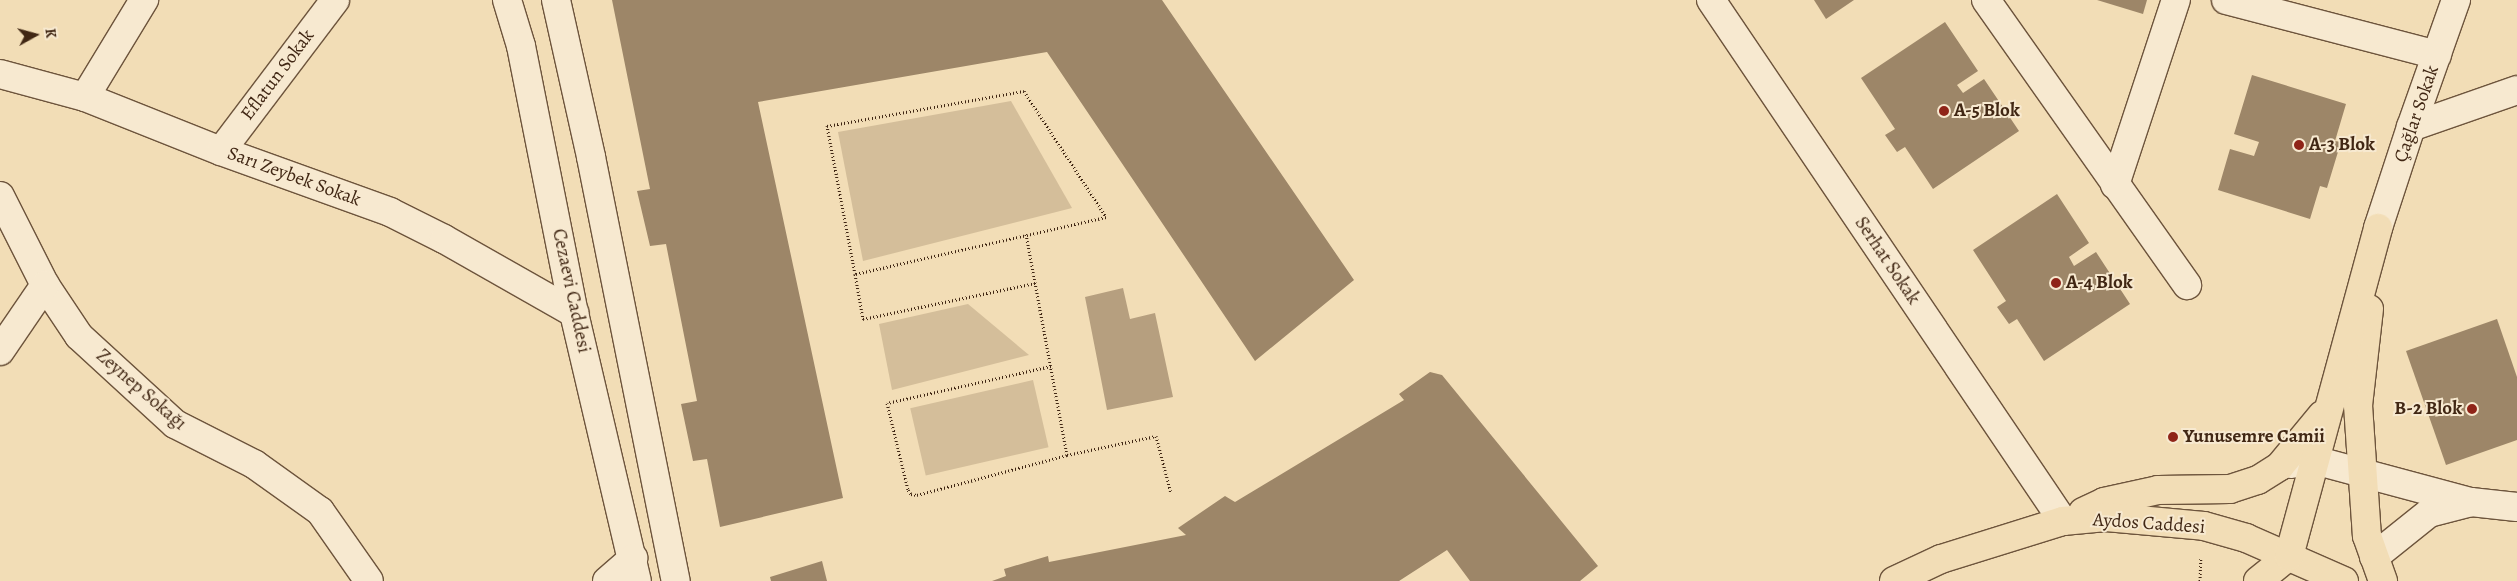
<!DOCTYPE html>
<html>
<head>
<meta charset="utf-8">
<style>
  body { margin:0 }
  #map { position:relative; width:2517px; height:581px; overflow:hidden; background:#f2ddb6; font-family:Alegreya,serif }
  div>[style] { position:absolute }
  .green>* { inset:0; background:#d4be9a; transform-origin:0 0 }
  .water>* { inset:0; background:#b69f7f }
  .building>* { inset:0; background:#9d8668 }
  .path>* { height:3px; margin-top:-1.5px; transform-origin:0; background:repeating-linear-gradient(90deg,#412714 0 1px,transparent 0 3.5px) }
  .roads { filter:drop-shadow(1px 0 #6d543c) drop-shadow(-1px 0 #6d543c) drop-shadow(0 1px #6d543c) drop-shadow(0 -1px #6d543c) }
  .minor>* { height:28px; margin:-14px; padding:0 14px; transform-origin:14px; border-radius:14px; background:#f7e9d0 }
  .major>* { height:28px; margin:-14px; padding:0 14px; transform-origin:14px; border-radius:14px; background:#f2ddb6 }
  .dots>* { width:14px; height:14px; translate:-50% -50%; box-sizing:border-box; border:2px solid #f7e9d0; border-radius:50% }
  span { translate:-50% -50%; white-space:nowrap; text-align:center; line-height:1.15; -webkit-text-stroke:4px #f7e9d0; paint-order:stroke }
  .street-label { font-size:19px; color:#412714 }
  .poi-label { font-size:19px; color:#412714; font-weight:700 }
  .left { translate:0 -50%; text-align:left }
  .right { translate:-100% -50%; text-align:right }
  .north { position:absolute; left:10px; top:10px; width:50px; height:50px; -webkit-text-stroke:4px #f7e9d0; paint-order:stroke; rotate:83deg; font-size:14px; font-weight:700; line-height:20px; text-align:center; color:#412714 }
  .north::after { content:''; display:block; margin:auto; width:18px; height:22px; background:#412714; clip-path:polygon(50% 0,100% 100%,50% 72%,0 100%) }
</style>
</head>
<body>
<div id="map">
  <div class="green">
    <i style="clip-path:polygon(1011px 101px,1072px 208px,863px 261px,838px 132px)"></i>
    <i style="clip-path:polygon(968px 304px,1029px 355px,892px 390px,879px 324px)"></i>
    <i style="left:1033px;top:380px;width:69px;height:126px;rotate:77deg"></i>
  </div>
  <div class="water">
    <i style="clip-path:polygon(1123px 288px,1130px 319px,1155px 313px,1173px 397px,1107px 410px,1085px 297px)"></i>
  </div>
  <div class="building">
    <i style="clip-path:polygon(612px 0,1162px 0,1354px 280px,1255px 361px,1047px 52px,758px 102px,843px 498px,720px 527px,707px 459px,693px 461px,681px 404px,697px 401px,666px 244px,650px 246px,637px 191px,650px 189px)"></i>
    <i style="clip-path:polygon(1814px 0,1854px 0,1826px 19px)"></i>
    <i style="clip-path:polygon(2097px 0,2147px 0,2143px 14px)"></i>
    <i style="clip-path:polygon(1945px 22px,1978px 71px,1957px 85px,1963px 93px,1984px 79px,2019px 131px,1933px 189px,1905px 147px,1897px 152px,1885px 135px,1895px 129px,1861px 78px)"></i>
    <i style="clip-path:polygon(2252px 75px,2346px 104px,2335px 141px,2341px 142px,2327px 188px,2320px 186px,2310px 219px,2218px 190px,2230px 149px,2254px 156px,2259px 142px,2234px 134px)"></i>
    <i style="clip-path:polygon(2057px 194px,2089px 243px,2069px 257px,2074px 266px,2096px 252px,2130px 304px,2044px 361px,2017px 319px,2009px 324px,1997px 307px,2006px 301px,1973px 250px)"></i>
    <i style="clip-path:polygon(2497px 319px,2517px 377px,2517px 440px,2446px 465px,2406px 351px)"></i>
    <i style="clip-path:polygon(1430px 372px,1442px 375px,1598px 566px,1580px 581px,1470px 581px,1447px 550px,1399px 581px,992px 581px,1006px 576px,1004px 569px,1048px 556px,1049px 562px,1186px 535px,1178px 528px,1225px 496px,1235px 502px,1404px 400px,1399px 394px)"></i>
    <i style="clip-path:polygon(822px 561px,827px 581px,771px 581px,770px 577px)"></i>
  </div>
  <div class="path">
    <i style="left:1026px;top:234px;width:225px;rotate:79.5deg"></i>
    <i style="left:855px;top:274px;width:151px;rotate:-100.7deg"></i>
    <i style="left:827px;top:126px;width:200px;rotate:-10.1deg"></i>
    <i style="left:1024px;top:91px;width:150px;rotate:56.9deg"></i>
    <i style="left:1106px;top:217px;width:257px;rotate:167.2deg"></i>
    <i style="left:855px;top:274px;width:46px;rotate:79.9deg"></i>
    <i style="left:863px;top:319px;width:176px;rotate:-11.8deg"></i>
    <i style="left:1051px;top:366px;width:168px;rotate:167.3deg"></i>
    <i style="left:887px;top:403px;width:89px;rotate:76.4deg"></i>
    <i style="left:908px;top:490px;width:5px;rotate:53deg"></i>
    <i style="left:911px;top:494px;width:6px;rotate:9deg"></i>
    <i style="left:917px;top:495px;width:155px;rotate:-14.9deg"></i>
    <i style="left:1067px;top:455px;width:91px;rotate:-12.1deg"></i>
    <i style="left:1156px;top:436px;width:59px;rotate:75.3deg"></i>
    <i style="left:2200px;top:581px;width:23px;rotate:-88deg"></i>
  </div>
  <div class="roads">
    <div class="minor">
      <i style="left:507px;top:0;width:48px;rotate:73.1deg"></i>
      <i style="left:521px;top:46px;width:272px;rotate:78.8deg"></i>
      <i style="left:574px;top:313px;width:275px;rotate:76.8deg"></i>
      <i style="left:556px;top:0;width:161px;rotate:77.4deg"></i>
      <i style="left:591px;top:157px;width:432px;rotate:78.7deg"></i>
      <i style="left:1711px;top:0;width:629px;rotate:55.96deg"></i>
      <i style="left:1986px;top:0;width:349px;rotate:54.8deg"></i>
      <i style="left:2226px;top:0;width:218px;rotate:14.6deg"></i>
      <i style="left:0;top:74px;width:88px;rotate:15.1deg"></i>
      <i style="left:85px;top:97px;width:146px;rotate:21.7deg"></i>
      <i style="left:221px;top:151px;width:180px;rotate:19.8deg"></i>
      <i style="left:390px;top:212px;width:60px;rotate:26.6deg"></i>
      <i style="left:444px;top:239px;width:150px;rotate:29.6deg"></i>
      <i style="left:85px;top:97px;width:114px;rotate:-58.7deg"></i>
      <i style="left:2411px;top:127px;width:112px;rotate:-19.2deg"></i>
      <i style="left:221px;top:151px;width:189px;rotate:-52.9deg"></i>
      <i style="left:2115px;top:185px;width:195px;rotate:-71.8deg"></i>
      <i style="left:0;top:196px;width:100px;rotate:63.2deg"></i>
      <i style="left:45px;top:285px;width:61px;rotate:56.3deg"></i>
      <i style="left:79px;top:336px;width:130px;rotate:42.5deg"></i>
      <i style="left:175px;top:424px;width:89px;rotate:26.9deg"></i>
      <i style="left:254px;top:464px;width:81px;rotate:35.5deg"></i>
      <i style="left:320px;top:511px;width:85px;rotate:55deg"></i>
      <i style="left:2378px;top:228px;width:106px;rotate:-71.9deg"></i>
      <i style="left:2411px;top:127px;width:135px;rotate:-70.5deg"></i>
      <i style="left:0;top:351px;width:80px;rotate:-55.7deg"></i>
      <i style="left:2291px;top:464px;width:23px;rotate:-10deg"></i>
      <i style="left:2314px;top:460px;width:163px;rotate:15deg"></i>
      <i style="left:2374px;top:557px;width:70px;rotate:-38.7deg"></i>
      <i style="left:2429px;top:513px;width:43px;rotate:-14.7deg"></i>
      <i style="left:2471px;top:502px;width:46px;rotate:6.2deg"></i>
      <i style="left:607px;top:581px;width:35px;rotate:-41deg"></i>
    </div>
    <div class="major">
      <i style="left:2369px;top:309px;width:97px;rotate:96.5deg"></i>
      <i style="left:2358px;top:405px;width:131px;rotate:86.1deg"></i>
      <i style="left:2367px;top:536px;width:48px;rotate:70.4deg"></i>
      <i style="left:2083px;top:512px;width:23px;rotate:-25deg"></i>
      <i style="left:2104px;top:502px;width:55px;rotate:-12.5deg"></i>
      <i style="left:2158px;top:490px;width:72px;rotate:-0.8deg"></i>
      <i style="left:2230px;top:489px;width:29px;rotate:-18deg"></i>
      <i style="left:2258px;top:480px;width:26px;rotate:-32deg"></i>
      <i style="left:2280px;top:466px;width:66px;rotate:-50.5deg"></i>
      <i style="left:1894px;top:581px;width:52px;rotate:-25.1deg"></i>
      <i style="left:1941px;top:559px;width:128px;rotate:-17.3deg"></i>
      <i style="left:2063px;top:521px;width:43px;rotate:-5.3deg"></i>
      <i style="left:2106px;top:517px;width:98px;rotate:5.2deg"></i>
      <i style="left:2204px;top:526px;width:44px;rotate:15.9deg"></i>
      <i style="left:2246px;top:538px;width:107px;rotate:23.7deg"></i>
      <i style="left:2258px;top:581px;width:40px;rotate:-39deg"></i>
      <i style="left:2289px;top:556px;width:340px;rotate:-74.8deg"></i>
    </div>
  </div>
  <div class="dots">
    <i style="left:1944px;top:111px;background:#8f2418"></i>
    <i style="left:2299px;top:145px;background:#8f2418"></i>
    <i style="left:2056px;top:283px;background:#8f2418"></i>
    <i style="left:2472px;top:409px;background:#8f2418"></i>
    <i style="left:2173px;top:437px;background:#8f2418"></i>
  </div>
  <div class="street-label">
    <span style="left:278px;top:75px;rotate:-53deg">Eflatun Sokak</span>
    <span style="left:2417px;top:114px;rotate:-71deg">Çağlar Sokak</span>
    <span style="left:294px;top:177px;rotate:20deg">Sarı Zeybek Sokak</span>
    <span style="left:1887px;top:261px;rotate:56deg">Serhat Sokak</span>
    <span style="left:571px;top:291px;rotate:78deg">Cezaevi Caddesi</span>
    <span style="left:141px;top:390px;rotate:41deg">Zeynep Sokağı</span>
    <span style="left:2149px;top:524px;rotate:4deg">Aydos Caddesi</span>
  </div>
  <div class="poi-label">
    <span class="left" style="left:1954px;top:111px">A-5 Blok</span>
    <span class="left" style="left:2309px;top:145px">A-3 Blok</span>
    <span class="left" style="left:2066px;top:283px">A-4 Blok</span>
    <span class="right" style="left:2462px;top:409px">B-2 Blok</span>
    <span class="left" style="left:2183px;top:437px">Yunusemre Camii</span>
  </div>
  <div class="north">K</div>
</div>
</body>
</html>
